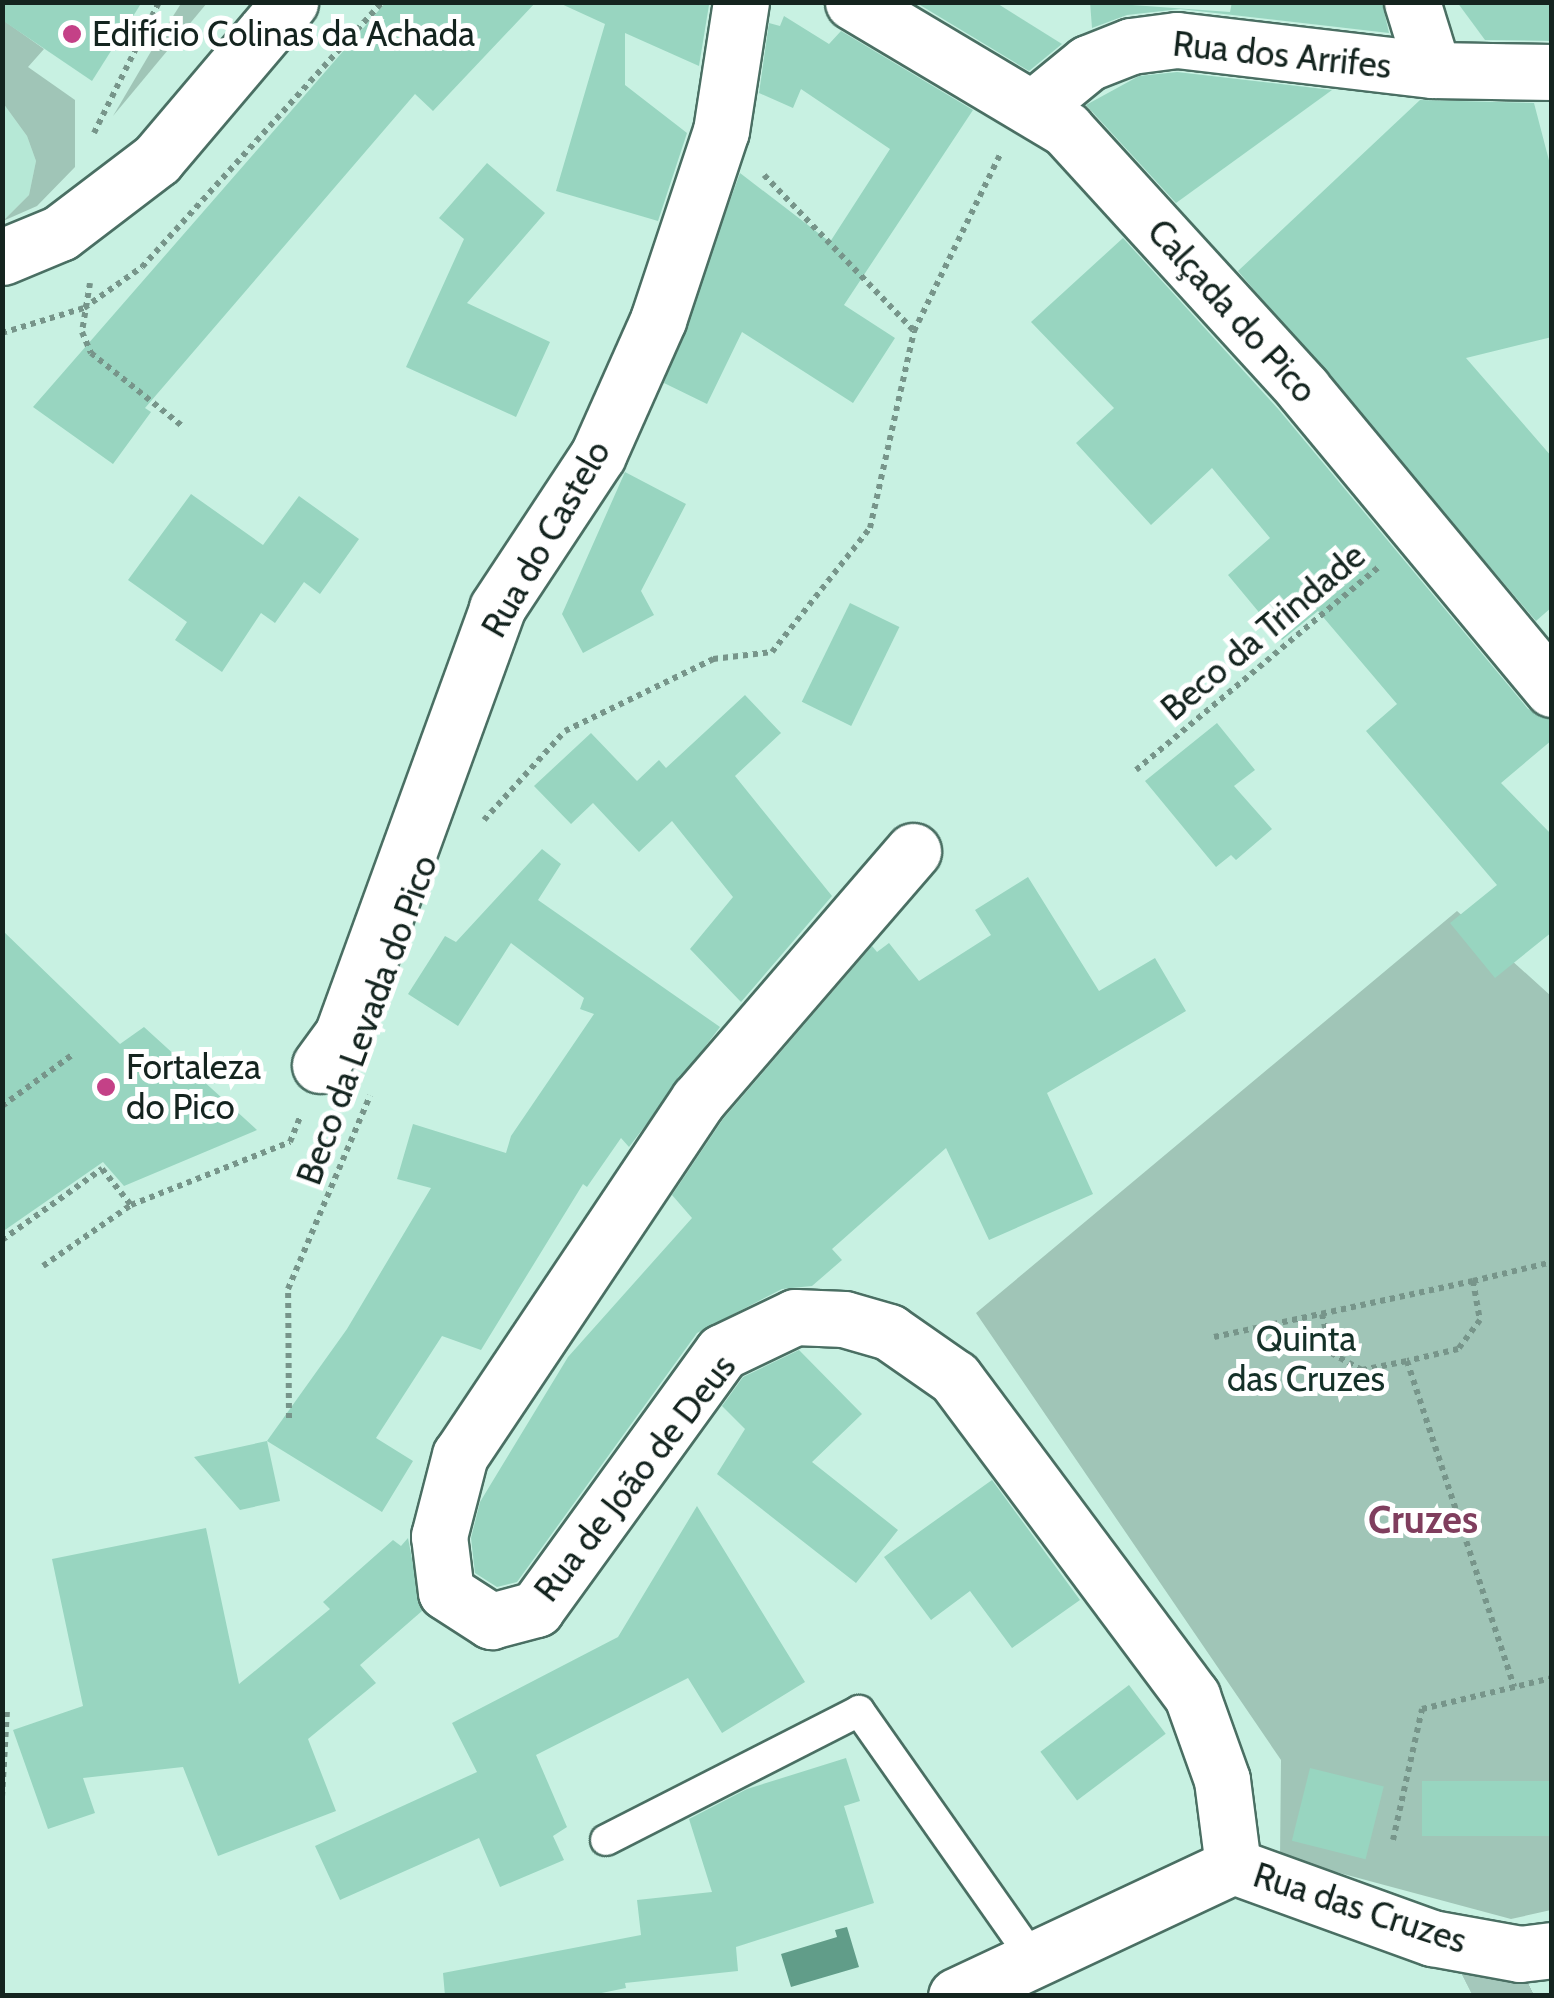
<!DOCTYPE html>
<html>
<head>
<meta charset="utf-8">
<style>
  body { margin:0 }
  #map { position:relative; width:1554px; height:1998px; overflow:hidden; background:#c8f1e2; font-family:Cabin,sans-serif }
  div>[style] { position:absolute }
  .built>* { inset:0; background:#b6e8d6 }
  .green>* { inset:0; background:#a0c5b7 }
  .water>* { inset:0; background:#619d89 }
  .building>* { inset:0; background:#98d5c0; transform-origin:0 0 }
  .secondary-tunnel>* { height:55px; margin-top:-27.5px; transform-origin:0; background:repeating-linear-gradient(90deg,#a4c8bb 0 55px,transparent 0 83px) }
  .path>* { height:6px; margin-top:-3px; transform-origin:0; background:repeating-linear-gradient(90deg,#77958a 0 5px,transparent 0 10px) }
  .roads { filter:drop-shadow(2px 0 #4a6f63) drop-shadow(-2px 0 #4a6f63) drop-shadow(0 2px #4a6f63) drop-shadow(0 -2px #4a6f63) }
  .lane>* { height:30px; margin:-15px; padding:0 15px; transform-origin:15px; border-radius:15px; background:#fff }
  .street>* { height:55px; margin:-27.5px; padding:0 27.5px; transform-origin:27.5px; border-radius:27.5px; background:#fff }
  .secondary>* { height:55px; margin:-27.5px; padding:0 27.5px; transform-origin:27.5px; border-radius:27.5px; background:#fff }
  .dots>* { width:28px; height:28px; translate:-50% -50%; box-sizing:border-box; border:5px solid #fff; border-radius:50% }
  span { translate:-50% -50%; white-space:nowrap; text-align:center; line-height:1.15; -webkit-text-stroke:10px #fff; paint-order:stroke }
  .poi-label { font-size:35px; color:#14241f }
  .left { translate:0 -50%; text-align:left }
  .street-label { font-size:35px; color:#14241f }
  .park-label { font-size:35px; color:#143128 }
  .neighbourhood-label { font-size:38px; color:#803e5e; font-weight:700 }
  .frame { position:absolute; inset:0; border:5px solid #14241f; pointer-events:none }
</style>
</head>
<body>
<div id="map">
  <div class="built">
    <i style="clip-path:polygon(3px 103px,27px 136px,36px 161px,29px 195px,3px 221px)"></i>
  </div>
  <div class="green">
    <i style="clip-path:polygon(182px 2px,207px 3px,113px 116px,156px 43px)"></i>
    <i style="clip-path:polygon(3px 20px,44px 49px,28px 67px,75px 100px,75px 167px,37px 206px,3px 221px,29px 195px,36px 161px,27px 136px,3px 103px)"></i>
    <i style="clip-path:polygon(1457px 911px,1551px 996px,1551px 1910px,1511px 1919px,1280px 1857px,1281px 1760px,976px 1313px)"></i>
  </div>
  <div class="water">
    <i style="clip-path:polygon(847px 1927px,859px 1967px,791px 1987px,781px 1954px,837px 1937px,835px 1930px)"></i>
  </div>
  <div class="building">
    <i style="clip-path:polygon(2px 2px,142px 2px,92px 81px,2px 20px)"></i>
    <i style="clip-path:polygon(386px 2px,536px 2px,433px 111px,415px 94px,145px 408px,151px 412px,113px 464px,33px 407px)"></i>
    <i style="clip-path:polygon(557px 2px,709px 5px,699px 66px,625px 33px,625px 85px,687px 133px,658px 221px,556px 191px,605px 24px)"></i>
    <i style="clip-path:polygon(915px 2px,995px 2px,1062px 44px,1029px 71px)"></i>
    <i style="clip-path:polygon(1090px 2px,1230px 12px,1232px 2px,1382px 2px,1389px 33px,1180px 9px,1127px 15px,1092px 28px)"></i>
    <i style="clip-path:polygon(1457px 2px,1552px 2px,1552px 41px,1485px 40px)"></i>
    <i style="clip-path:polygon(784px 16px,829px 44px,841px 31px,973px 110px,844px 305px,895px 338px,853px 403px,742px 332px,707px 404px,664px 383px,740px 173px,830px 242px,890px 149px,801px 89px,793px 108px,759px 93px,769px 23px,780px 26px)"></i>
    <i style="clip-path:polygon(1177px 72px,1332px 90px,1176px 203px,1086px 105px,1139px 76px)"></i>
    <i style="clip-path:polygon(1420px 100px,1534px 103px,1552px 172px,1552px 337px,1466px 358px,1552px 457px,1552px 607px,1536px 621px,1238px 271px)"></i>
    <i style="clip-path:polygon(487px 163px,545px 213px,467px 303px,550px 342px,516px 417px,406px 367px,464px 239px,439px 218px)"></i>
    <i style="clip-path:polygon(1123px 238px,1279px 410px,1528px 709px,1552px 719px,1552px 740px,1501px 783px,1552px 835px,1552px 932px,1495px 978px,1450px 923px,1497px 885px,1366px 731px,1397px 704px,1318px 611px,1282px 640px,1228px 575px,1270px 538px,1212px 468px,1151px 525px,1076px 443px,1114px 408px,1031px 322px)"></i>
    <i style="clip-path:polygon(625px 472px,686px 504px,641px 591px,654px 615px,583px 653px,562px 614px)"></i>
    <i style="clip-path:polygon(191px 494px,263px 545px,299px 496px,359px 539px,320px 594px,304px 582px,275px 623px,261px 613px,222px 672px,175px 640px,187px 622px,128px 580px)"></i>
    <i style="left:850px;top:603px;width:55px;height:110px;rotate:26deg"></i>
    <i style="clip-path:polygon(745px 695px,781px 733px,735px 776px,832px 896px,741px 1002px,690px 949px,733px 897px,672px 821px,639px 852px,593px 803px,571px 824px,534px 786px,591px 733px,637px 781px,659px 760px,666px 768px)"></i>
    <i style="clip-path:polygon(1217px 723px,1255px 770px,1234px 786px,1272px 829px,1236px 860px,1231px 855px,1216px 867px,1145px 781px)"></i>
    <i style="clip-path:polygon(542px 849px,561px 864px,538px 900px,720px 1027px,629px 1147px,621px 1138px,587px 1187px,583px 1184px,481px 1350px,442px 1336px,376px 1438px,413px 1461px,382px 1512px,267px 1441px,280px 1501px,240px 1510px,194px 1457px,267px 1441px,347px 1329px,431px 1188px,397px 1179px,413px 1124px,506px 1153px,511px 1136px,594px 1014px,580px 1009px,584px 998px,511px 943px,458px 1026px,408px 994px,445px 936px,456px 942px)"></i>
    <i style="clip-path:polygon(1028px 877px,1099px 991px,1155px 958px,1186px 1011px,1047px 1093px,1093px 1194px,989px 1240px,946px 1148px,832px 1249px,842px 1260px,812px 1286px,782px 1289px,697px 1333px,517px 1582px,497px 1587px,475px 1573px,471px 1538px,480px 1502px,568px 1357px,692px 1218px,672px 1195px,723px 1119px,872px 946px,877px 952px,889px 943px,919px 981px,991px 935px,975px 910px)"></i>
    <i style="clip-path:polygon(2px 930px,120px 1044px,144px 1027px,257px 1130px,124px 1186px,103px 1162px,2px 1232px)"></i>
    <i style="clip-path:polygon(799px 1350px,862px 1414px,812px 1462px,898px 1530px,856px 1583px,717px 1474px,745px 1429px,722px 1406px,743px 1377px)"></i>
    <i style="clip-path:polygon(992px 1480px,1080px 1600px,1012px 1648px,970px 1591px,931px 1620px,884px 1557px)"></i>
    <i style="clip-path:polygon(697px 1506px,805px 1682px,722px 1733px,688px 1678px,536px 1755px,567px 1827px,553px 1836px,564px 1860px,500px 1887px,479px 1838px,340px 1900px,315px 1846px,477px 1772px,452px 1723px,618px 1637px)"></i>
    <i style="clip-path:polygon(206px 1528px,239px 1684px,330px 1609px,323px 1602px,393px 1540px,401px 1546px,408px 1538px,422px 1611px,360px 1665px,376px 1683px,308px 1739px,336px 1811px,218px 1856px,183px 1767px,83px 1778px,95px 1813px,48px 1829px,13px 1730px,83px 1706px,52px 1559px)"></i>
    <i style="left:1129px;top:1685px;width:61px;height:111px;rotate:53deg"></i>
    <i style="clip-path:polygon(846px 1758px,860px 1801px,844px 1806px,874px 1903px,736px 1947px,738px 1971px,625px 1983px,626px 1988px,587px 1996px,445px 1996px,443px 1973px,641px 1935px,637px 1900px,712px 1892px,689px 1819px,747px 1789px)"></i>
    <i style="left:1310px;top:1768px;width:76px;height:75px;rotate:14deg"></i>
    <i style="left:1552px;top:1781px;width:55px;height:130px;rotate:90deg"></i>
  </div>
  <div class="secondary-tunnel">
    <i style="left:1473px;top:1996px;width:89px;rotate:-26.9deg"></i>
  </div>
  <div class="path">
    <i style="left:94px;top:133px;width:146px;rotate:-63.6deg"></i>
    <i style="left:764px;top:175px;width:216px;rotate:46.1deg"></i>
    <i style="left:90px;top:283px;width:50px;rotate:99.3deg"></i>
    <i style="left:82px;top:332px;width:23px;rotate:67deg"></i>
    <i style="left:91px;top:353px;width:117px;rotate:38.7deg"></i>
    <i style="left:2px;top:333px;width:86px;rotate:-17deg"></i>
    <i style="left:84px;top:308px;width:71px;rotate:-35.3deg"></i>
    <i style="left:142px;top:267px;width:358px;rotate:-47.8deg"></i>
    <i style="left:1136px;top:770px;width:317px;rotate:-39.9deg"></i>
    <i style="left:484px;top:820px;width:120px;rotate:-47.7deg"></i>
    <i style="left:565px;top:731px;width:165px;rotate:-25.9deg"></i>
    <i style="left:713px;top:659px;width:59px;rotate:-6.8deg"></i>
    <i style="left:772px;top:652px;width:158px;rotate:-51.7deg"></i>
    <i style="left:870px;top:528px;width:202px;rotate:-77.4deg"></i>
    <i style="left:914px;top:331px;width:198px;rotate:-64deg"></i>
    <i style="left:2px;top:1106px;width:87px;rotate:-36.1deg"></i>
    <i style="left:2px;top:1240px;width:123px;rotate:-35.4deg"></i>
    <i style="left:102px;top:1169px;width:46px;rotate:51.1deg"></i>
    <i style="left:43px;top:1266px;width:107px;rotate:-34.7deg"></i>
    <i style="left:131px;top:1205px;width:171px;rotate:-21.6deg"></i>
    <i style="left:290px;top:1142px;width:27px;rotate:-68deg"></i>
    <i style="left:1473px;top:1281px;width:81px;rotate:-13.5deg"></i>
    <i style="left:1322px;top:1314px;width:40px;rotate:77deg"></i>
    <i style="left:1331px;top:1353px;width:35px;rotate:29deg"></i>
    <i style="left:1362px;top:1370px;width:46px;rotate:-11.3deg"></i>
    <i style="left:1407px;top:1361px;width:343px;rotate:71.8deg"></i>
    <i style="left:1214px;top:1337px;width:265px;rotate:-12.2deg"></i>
    <i style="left:1473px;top:1281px;width:40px;rotate:80deg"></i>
    <i style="left:1480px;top:1320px;width:36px;rotate:127deg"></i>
    <i style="left:1458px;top:1349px;width:52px;rotate:166.8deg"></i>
    <i style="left:289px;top:1418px;width:129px;rotate:-90.4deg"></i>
    <i style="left:288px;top:1289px;width:210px;rotate:-67deg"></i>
    <i style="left:2px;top:1797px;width:87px;rotate:-86.7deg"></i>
    <i style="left:1393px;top:1840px;width:134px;rotate:-77.5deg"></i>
    <i style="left:1422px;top:1709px;width:134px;rotate:-13.4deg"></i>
  </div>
  <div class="roads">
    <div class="lane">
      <i style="left:606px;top:1840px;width:284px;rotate:-27deg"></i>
      <i style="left:859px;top:1711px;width:303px;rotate:54.9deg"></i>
    </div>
    <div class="street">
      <i style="left:1412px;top:2px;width:71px;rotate:72.8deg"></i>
      <i style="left:1033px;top:108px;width:71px;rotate:-39.3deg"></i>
      <i style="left:1088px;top:63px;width:46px;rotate:-21.6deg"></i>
      <i style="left:1131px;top:46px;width:46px;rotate:-7.4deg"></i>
      <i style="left:1177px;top:40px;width:258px;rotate:6.7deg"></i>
      <i style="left:1433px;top:70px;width:119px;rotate:1deg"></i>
      <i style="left:2px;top:257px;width:63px;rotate:-22.5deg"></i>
      <i style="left:60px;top:233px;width:122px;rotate:-37.3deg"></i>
      <i style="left:157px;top:159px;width:206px;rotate:-49.7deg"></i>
      <i style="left:913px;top:851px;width:329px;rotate:130.8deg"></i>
      <i style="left:698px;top:1100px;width:427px;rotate:123.8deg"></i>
      <i style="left:460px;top:1455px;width:84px;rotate:104.5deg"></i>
      <i style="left:439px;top:1536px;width:56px;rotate:82.9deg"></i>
      <i style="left:446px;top:1592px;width:54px;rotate:32.8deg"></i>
      <i style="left:491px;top:1621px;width:47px;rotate:-14.9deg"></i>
      <i style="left:536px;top:1609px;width:317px;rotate:-54.1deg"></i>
      <i style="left:722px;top:1352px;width:81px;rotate:-25.6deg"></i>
      <i style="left:795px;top:1317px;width:49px;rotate:2.3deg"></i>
      <i style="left:844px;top:1319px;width:47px;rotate:16.1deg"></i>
      <i style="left:889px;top:1332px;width:80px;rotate:34.9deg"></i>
      <i style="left:955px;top:1378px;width:397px;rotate:53.3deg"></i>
      <i style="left:1192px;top:1696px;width:89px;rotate:70.3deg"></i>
      <i style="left:1222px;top:1780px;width:87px;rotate:82.7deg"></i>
      <i style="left:320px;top:1065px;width:37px;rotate:-54deg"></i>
      <i style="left:342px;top:1035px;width:454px;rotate:-70deg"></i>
      <i style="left:497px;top:608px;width:183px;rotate:-56.6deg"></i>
      <i style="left:598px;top:455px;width:148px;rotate:-66deg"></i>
      <i style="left:658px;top:320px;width:199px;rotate:-71.6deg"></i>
      <i style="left:721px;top:131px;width:131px;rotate:-81.2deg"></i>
      <i style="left:956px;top:1996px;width:306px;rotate:-25.1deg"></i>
      <i style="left:1233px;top:1866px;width:212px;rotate:19.9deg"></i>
      <i style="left:1432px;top:1938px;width:89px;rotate:10.3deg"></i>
      <i style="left:1520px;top:1954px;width:32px;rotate:-7deg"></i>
    </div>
    <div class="secondary">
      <i style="left:853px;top:2px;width:248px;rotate:30.8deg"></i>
      <i style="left:1066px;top:129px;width:352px;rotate:47.6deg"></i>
      <i style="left:1303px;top:389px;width:390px;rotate:50.3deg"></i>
    </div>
  </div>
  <div class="dots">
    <i style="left:72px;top:34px;background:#c44187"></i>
    <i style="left:106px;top:1087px;background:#c44187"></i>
  </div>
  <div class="poi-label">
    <span class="left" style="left:92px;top:34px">Edifício Colinas da Achada</span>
    <span class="left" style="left:126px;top:1087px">Fortaleza<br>do Pico</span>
  </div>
  <div class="street-label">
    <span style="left:1282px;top:55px;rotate:6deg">Rua dos Arrifes</span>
    <span style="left:1232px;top:311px;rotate:48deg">Calçada do Pico</span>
    <span style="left:546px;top:539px;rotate:-60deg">Rua do Castelo</span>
    <span style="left:1263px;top:632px;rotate:-40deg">Beco da Trindade</span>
    <span style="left:367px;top:1020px;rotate:-70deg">Beco da Levada do Pico</span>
    <span style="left:635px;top:1478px;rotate:-52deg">Rua de João de Deus</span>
    <span style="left:1360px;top:1908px;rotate:18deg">Rua das Cruzes</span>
  </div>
  <div class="park-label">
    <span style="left:1306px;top:1359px">Quinta<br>das Cruzes</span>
  </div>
  <div class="neighbourhood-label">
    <span style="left:1423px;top:1520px">Cruzes</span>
  </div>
  <div class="frame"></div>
</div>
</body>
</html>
